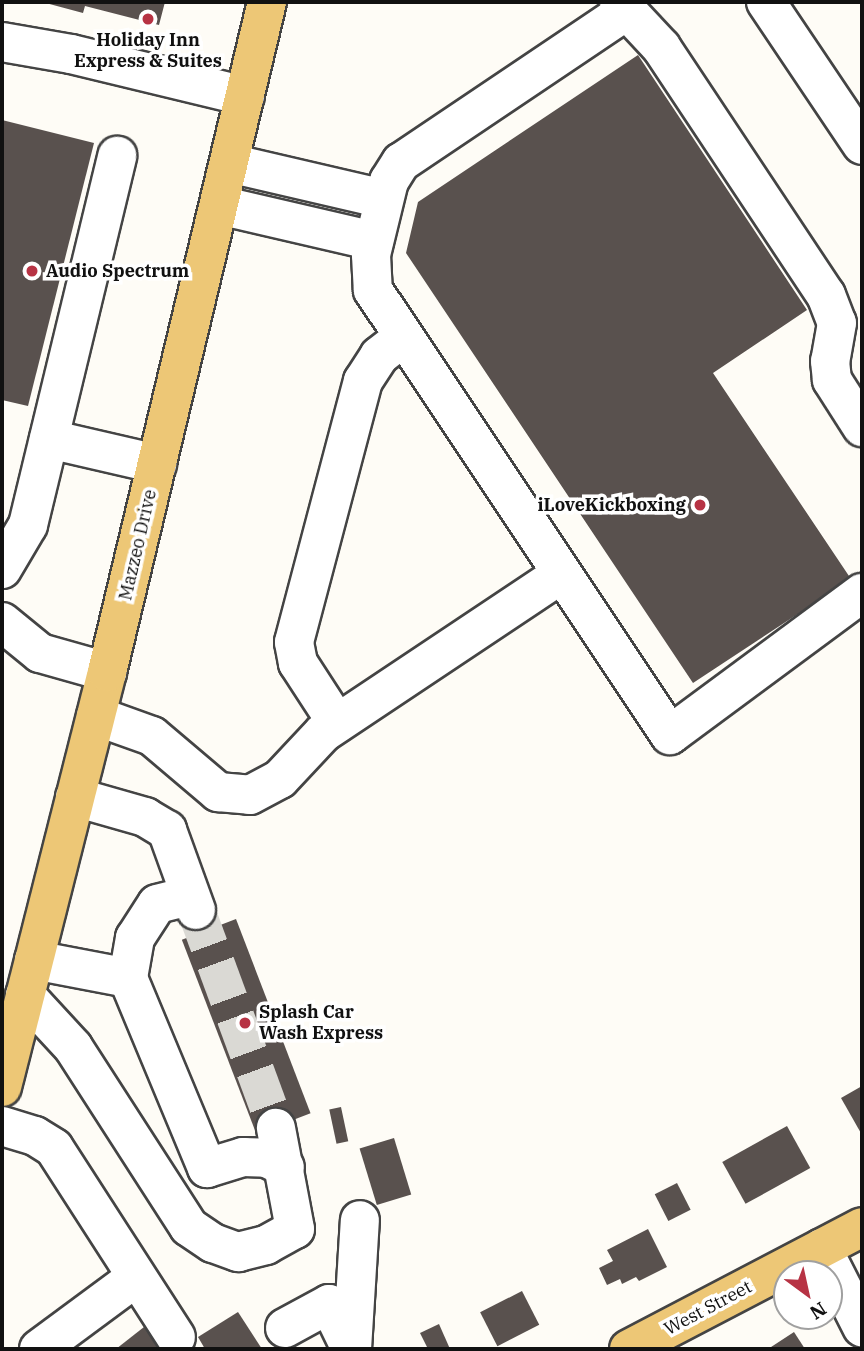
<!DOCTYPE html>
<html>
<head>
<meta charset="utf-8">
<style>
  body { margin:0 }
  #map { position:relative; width:864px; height:1351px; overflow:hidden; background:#fefcf6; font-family:"IBM Plex Serif",serif }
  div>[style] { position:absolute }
  .building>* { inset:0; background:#59514e; transform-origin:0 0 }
  .minor-tunnel>* { height:38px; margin-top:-19px; transform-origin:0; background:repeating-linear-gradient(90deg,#dad9d4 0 38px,transparent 0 57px) }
  .roads { filter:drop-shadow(2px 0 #444) drop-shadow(-2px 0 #444) drop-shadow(0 2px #444) drop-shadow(0 -2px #444) }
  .minor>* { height:38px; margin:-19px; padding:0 19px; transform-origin:19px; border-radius:19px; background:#fff }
  .major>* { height:38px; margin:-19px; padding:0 19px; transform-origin:19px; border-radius:19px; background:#edc776 }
  .dots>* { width:19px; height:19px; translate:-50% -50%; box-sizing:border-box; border:4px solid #fff; border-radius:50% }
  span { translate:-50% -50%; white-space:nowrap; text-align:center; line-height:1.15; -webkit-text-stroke:7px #fff; paint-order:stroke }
  .poi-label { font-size:18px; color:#111; font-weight:700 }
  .left { translate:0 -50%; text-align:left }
  .right { translate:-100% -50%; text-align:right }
  .street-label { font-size:18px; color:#111 }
  .frame { position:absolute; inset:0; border:4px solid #111; pointer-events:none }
  .north { position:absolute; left:773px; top:1260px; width:70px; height:70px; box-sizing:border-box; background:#fff; border:2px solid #a0a0a0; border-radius:50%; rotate:147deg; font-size:19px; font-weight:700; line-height:28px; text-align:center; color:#111 }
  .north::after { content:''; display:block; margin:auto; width:24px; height:32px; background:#b73344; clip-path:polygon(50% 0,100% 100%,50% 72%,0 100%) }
</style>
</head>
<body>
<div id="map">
  <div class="building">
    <i style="clip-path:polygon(42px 2px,165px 2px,159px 25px,85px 6px,83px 13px)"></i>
    <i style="clip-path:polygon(638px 55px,807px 310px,713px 373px,851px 579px,693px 683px,406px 253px,418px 202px)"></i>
    <i style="clip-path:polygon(2px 120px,94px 143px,28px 406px,2px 400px)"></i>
    <i style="left:236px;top:919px;width:208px;height:58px;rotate:69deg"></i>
    <i style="clip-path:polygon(862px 1086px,862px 1135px,841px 1098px)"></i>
    <i style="left:341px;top:1107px;width:35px;height:12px;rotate:78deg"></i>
    <i style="left:787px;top:1126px;width:48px;height:74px;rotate:61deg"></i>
    <i style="left:394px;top:1138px;width:59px;height:36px;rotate:73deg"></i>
    <i style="left:677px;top:1183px;width:30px;height:25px;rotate:63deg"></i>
    <i style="clip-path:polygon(648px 1229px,667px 1267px,639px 1281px,636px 1277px,622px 1284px,620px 1279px,607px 1285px,599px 1268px,613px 1261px,607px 1250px)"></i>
    <i style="left:522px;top:1291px;width:38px;height:47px;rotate:63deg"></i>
    <i style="clip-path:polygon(238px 1312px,262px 1349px,205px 1349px,198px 1337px)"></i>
    <i style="clip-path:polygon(439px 1324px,450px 1349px,428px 1349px,420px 1333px)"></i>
    <i style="clip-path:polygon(144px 1327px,161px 1349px,116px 1349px)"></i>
    <i style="clip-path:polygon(794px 1332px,805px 1349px,768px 1349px)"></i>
  </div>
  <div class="minor-tunnel">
    <i style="left:196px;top:910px;width:232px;rotate:69.8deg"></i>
  </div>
  <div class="roads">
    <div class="minor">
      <i style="left:619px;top:2px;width:62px;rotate:47deg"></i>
      <i style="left:661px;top:47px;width:298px;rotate:56.4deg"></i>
      <i style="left:826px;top:295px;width:30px;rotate:69deg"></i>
      <i style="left:837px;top:323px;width:39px;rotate:100deg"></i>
      <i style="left:830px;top:361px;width:19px;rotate:84deg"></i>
      <i style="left:832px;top:380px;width:56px;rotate:57.4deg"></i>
      <i style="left:766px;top:2px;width:172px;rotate:56.1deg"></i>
      <i style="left:626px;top:11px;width:271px;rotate:146.1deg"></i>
      <i style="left:401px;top:162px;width:22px;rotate:122deg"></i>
      <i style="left:389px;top:181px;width:76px;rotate:103.7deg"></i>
      <i style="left:371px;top:255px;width:35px;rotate:87deg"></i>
      <i style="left:373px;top:290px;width:535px;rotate:56.28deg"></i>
      <i style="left:670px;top:735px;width:239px;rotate:-36.5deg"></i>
      <i style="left:2px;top:42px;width:70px;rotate:9.9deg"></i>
      <i style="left:71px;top:54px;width:179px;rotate:13.6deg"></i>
      <i style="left:229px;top:163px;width:159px;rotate:13.1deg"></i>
      <i style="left:219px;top:205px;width:159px;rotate:13.1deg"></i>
      <i style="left:49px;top:439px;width:111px;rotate:13deg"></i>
      <i style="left:2px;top:569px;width:51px;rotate:-59.4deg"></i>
      <i style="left:28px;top:525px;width:380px;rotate:-76.4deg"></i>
      <i style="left:2px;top:622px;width:49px;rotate:39.2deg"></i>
      <i style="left:40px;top:653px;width:70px;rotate:15.8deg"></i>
      <i style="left:96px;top:716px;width:59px;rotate:19.7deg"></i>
      <i style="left:152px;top:736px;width:87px;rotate:40.3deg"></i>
      <i style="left:218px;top:792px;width:32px;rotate:5deg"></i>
      <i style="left:250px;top:795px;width:34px;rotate:-28deg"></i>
      <i style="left:280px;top:779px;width:63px;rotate:-46.9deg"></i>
      <i style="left:323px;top:733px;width:286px;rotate:-33.7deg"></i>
      <i style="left:337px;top:723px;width:72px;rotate:-123deg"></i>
      <i style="left:298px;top:663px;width:21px;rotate:-101deg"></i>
      <i style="left:294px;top:642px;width:270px;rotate:-75.2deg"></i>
      <i style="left:363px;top:381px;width:30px;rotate:-57deg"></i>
      <i style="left:379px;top:356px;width:31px;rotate:-38deg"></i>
      <i style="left:75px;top:797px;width:73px;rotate:15.9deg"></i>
      <i style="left:145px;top:817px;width:26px;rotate:31deg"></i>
      <i style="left:167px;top:830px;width:85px;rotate:70.1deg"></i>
      <i style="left:34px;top:960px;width:96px;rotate:10.8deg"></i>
      <i style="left:128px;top:978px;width:41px;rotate:-80.1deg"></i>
      <i style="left:135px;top:938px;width:40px;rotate:-57.1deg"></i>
      <i style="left:157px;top:904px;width:34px;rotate:-14deg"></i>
      <i style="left:128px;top:978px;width:206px;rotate:67.4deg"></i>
      <i style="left:207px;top:1168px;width:38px;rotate:-17deg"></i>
      <i style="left:243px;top:1157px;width:24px;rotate:2deg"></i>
      <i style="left:267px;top:1158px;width:20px;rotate:27deg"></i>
      <i style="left:25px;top:995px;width:71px;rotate:47.3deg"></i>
      <i style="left:73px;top:1047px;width:214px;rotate:57.2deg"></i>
      <i style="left:189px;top:1227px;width:29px;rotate:34deg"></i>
      <i style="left:213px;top:1243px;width:27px;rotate:20deg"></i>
      <i style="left:238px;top:1252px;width:29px;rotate:-14deg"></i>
      <i style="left:266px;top:1245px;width:33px;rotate:-29deg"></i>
      <i style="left:295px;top:1229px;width:103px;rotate:-100.7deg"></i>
      <i style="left:2px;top:1126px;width:34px;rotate:17deg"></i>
      <i style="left:35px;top:1136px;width:22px;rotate:32deg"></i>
      <i style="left:54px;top:1148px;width:225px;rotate:57.2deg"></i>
      <i style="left:822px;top:1248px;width:89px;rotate:63.1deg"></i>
      <i style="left:285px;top:1328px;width:50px;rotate:-28.6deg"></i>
      <i style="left:329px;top:1304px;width:48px;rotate:64deg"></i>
      <i style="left:39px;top:1349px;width:119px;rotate:-36.5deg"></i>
      <i style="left:352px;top:1349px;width:129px;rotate:-86.5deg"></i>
    </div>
    <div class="major">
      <i style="left:2px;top:1087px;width:428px;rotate:-75.8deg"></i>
      <i style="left:107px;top:672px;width:689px;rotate:-76.57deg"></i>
      <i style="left:629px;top:1349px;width:263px;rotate:-27.6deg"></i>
    </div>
  </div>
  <div class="dots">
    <i style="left:148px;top:19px;background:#b73344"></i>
    <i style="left:32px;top:271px;background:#b73344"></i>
    <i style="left:700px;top:505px;background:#b73344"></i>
    <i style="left:245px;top:1023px;background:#b73344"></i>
  </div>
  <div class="poi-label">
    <span style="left:148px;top:51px">Holiday Inn<br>Express &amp; Suites</span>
    <span class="left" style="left:46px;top:271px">Audio Spectrum</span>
    <span class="right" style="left:686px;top:505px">iLoveKickboxing</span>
    <span class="left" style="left:259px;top:1023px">Splash Car<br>Wash Express</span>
  </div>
  <div class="street-label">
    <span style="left:138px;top:545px;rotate:-77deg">Mazzeo Drive</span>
    <span style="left:708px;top:1308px;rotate:-28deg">West Street</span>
  </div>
  <div class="frame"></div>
  <div class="north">N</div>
</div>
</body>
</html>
